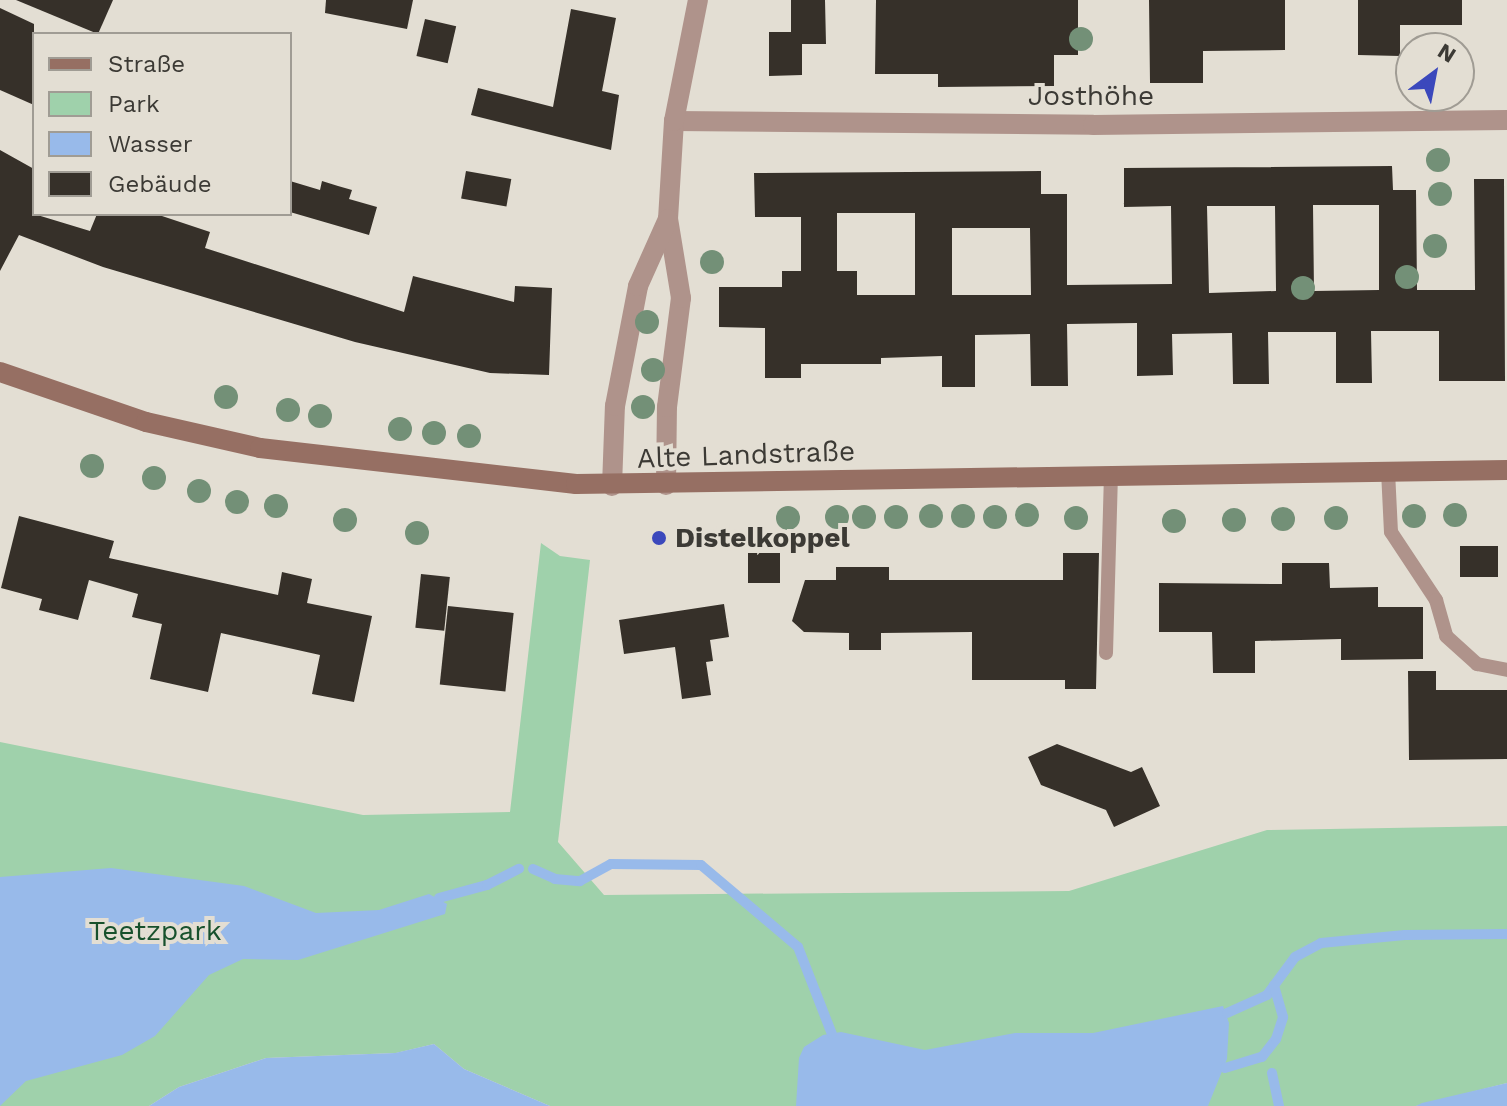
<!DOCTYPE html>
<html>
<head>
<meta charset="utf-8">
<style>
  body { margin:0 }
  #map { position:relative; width:1507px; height:1106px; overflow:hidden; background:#e3ded3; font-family:"Work Sans",sans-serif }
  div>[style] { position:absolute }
  .green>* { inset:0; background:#9fd1ab }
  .water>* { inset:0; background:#98baea }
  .stream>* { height:10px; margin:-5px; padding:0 5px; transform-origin:5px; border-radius:5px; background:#98baea }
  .building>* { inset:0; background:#363029; transform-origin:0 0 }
  .lane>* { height:14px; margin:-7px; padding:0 7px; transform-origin:7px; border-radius:7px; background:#af938b }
  .street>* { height:20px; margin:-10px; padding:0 10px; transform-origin:10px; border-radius:10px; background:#af938b }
  .secondary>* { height:20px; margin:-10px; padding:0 10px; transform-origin:10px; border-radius:10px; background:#966f63 }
  .trees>* { width:24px; height:24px; margin:-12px; border-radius:50%; background:#739077 }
  .dots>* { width:22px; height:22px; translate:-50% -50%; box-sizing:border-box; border:4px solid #e3ded3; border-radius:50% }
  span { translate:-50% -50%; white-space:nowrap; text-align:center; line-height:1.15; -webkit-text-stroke:8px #e3ded3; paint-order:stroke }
  .street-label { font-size:28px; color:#3c3a35 }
  .poi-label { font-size:28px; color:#3c3a35; font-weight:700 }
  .left { translate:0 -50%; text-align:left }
  .park-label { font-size:28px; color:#17512c }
  .legend { position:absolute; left:32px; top:32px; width:260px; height:184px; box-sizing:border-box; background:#e3ded3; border:2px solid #a09c94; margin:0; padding:10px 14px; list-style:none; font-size:24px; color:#3c3a35 }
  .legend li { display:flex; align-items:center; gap:16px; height:40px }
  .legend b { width:40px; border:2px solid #a09c94 }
  .north { position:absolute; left:1395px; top:32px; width:80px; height:80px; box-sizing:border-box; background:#e3ded3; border:2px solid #a09c94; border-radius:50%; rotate:32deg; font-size:22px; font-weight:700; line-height:32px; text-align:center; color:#3c3a35 }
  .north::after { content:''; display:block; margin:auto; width:28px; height:36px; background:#3b48bc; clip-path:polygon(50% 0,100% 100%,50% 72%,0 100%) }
</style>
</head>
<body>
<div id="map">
  <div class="green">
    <i style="clip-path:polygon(541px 543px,560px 556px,590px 560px,558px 842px,604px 895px,1069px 891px,1267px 830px,1507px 826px,1507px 1083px,1416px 1106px,550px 1106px,464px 1069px,434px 1044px,396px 1053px,266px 1058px,179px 1087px,149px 1106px,0 1106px,0 742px,363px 815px,510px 812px)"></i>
  </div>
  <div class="water">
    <i style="clip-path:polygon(111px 868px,244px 886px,316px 913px,379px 910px,429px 894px,447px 904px,445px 914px,298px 960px,243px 959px,209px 975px,155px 1036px,122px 1055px,26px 1081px,0 1106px,0 877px)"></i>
    <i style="clip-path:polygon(1223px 1006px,1229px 1023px,1227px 1059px,1208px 1106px,796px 1106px,799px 1058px,804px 1047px,823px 1035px,841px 1032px,925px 1050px,1015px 1033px,1093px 1033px)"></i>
    <i style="clip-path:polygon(434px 1044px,464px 1069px,550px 1106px,149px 1106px,179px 1087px,266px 1058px,395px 1053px)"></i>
    <i style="clip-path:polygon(1507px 1083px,1507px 1106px,1416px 1106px,1422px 1103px)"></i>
  </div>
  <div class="stream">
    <i style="left:533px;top:869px;width:24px;rotate:24deg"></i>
    <i style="left:555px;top:879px;width:25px;rotate:5deg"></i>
    <i style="left:580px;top:881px;width:35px;rotate:-29deg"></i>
    <i style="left:611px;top:864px;width:90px;rotate:0.6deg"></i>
    <i style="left:701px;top:865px;width:127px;rotate:40.2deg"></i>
    <i style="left:798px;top:947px;width:93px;rotate:68.7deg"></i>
    <i style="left:439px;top:898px;width:50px;rotate:-15.2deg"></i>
    <i style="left:487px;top:885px;width:36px;rotate:-27deg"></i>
    <i style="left:1227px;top:1013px;width:44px;rotate:-24.2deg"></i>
    <i style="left:1267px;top:995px;width:47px;rotate:-53.6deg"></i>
    <i style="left:1295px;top:957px;width:30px;rotate:-28deg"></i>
    <i style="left:1321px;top:943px;width:84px;rotate:-5.4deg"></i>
    <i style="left:1405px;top:935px;width:102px;rotate:-0.6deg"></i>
    <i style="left:1225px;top:1068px;width:39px;rotate:-17deg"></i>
    <i style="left:1262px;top:1057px;width:23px;rotate:-52deg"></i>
    <i style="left:1276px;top:1039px;width:23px;rotate:-72deg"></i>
    <i style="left:1283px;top:1017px;width:33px;rotate:-106deg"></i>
    <i style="left:1272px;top:1073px;width:34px;rotate:78deg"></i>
  </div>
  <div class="building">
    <i style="clip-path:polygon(16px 0,113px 0,98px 34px)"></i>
    <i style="clip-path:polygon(326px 0,413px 0,407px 29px,325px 13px)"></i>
    <i style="clip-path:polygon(791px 0,825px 0,826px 44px,802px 44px,802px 75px,769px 76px,769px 32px,791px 32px)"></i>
    <i style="clip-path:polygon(876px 0,1078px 0,1078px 55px,1054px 55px,1054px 86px,938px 87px,938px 74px,875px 74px)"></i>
    <i style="clip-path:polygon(1149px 0,1285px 0,1285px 50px,1203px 51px,1203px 83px,1150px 83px)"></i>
    <i style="clip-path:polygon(1358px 0,1462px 0,1462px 25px,1400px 25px,1400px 56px,1358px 55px)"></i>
    <i style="clip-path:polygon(0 8px,34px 24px,34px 105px,0 90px)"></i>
    <i style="clip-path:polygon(571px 9px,616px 18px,602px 91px,619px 95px,611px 150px,471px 115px,478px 88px,553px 107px)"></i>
    <i style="left:425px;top:19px;width:32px;height:38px;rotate:13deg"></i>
    <i style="clip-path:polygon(0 150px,34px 169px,34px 214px,90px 231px,97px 214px,156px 214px,210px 232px,205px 248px,404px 312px,413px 276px,514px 302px,515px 286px,552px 288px,549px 375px,490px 373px,355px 342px,103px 267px,19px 235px,0 271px)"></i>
    <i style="clip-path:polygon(evenodd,1392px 166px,1393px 190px,1416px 190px,1417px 290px,1475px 290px,1474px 179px,1504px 179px,1505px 381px,1439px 381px,1439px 331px,1371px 331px,1372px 383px,1336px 383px,1336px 332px,1268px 332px,1269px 384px,1233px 384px,1232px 333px,1172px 334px,1173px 375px,1137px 376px,1137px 323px,1067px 324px,1068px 386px,1031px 386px,1030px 334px,975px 335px,975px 387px,942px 387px,942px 356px,881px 358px,881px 364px,801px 364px,801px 378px,765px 378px,765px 328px,719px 327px,719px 287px,782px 287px,782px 271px,801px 271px,801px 217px,755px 217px,754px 173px,1041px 171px,1041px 194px,1067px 194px,1067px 285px,1172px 284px,1171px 206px,1124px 207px,1124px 168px,1392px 166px,1313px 205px,1379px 205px,1379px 290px,1314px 291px,1313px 205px,1392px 166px,1207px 206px,1275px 206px,1276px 291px,1209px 293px,1207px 206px,1392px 166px,837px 213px,915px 213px,915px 295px,857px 295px,857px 271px,837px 271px,837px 213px,1392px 166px,952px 228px,1030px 228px,1031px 295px,952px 295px,952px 228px)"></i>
    <i style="left:466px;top:171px;width:46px;height:28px;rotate:10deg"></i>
    <i style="clip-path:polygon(290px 181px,320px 190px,322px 181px,338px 186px,352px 190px,349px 199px,377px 207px,369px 235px,290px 212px)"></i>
    <i style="clip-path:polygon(19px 516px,114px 541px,109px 558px,278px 595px,282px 572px,312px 579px,307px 603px,372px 616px,354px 702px,312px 694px,320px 655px,221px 633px,208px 692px,150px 679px,162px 624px,132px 617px,138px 594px,89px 580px,78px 620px,39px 610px,42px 599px,1px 588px)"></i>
    <i style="left:1460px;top:546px;width:38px;height:31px"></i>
    <i style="left:748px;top:553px;width:32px;height:30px"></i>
    <i style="clip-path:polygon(1063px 553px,1099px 553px,1096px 689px,1065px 689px,1065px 680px,972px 680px,972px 632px,881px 633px,881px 650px,849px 650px,849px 633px,804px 632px,792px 621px,805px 580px,836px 580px,836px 567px,889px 567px,889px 580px,1063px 580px)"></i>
    <i style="clip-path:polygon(1282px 563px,1329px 563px,1330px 588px,1378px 587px,1378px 607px,1423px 607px,1423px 659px,1341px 660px,1341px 639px,1255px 641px,1255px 673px,1213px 673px,1212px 632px,1159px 632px,1159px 583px,1282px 584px)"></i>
    <i style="left:421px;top:574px;width:29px;height:54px;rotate:6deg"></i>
    <i style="clip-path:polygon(724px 604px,729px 637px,710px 640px,713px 661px,706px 662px,711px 695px,682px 699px,675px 647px,624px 654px,619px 620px)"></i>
    <i style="left:448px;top:606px;width:66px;height:79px;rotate:6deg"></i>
    <i style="clip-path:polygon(1408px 671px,1436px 671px,1436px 690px,1507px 690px,1507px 759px,1409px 760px)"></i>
    <i style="clip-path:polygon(1057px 744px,1131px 772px,1142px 767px,1160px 806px,1114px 827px,1106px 810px,1041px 785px,1028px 757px)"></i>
  </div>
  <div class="lane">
    <i style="left:1388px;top:471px;width:61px;rotate:87.2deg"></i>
    <i style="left:1391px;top:532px;width:82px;rotate:56.5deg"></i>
    <i style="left:1436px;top:600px;width:37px;rotate:74deg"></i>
    <i style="left:1446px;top:636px;width:42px;rotate:42.1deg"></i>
    <i style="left:1477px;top:664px;width:31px;rotate:11deg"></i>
    <i style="left:1106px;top:653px;width:179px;rotate:-88.4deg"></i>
  </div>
  <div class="street">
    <i style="left:674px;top:121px;width:419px;rotate:0.5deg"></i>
    <i style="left:1093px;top:125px;width:414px;rotate:-0.7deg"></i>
    <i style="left:666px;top:485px;width:78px;rotate:-89.3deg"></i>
    <i style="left:667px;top:407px;width:110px;rotate:-82.7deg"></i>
    <i style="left:681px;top:298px;width:80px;rotate:-99.3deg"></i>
    <i style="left:668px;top:219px;width:98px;rotate:-86.5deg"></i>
    <i style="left:674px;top:121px;width:123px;rotate:-78.8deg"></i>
    <i style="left:612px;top:486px;width:80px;rotate:-87.9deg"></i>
    <i style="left:615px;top:406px;width:122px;rotate:-79.1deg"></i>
    <i style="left:638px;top:286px;width:73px;rotate:-65.9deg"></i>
  </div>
  <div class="secondary">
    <i style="left:0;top:372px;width:154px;rotate:18.9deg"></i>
    <i style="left:146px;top:422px;width:117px;rotate:12.8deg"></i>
    <i style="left:260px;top:448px;width:318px;rotate:6.5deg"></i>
    <i style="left:576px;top:484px;width:931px;rotate:-0.86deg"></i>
  </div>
  <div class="trees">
    <i style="left:1081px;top:39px"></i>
    <i style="left:1438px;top:160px"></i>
    <i style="left:1440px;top:194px"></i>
    <i style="left:1435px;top:246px"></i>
    <i style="left:712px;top:262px"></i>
    <i style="left:1407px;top:277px"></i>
    <i style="left:1303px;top:288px"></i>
    <i style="left:647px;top:322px"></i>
    <i style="left:653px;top:370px"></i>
    <i style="left:226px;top:397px"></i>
    <i style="left:643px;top:407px"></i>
    <i style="left:288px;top:410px"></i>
    <i style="left:320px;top:416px"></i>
    <i style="left:400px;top:429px"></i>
    <i style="left:434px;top:433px"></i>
    <i style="left:469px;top:436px"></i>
    <i style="left:92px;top:466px"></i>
    <i style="left:154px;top:478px"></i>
    <i style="left:199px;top:491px"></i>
    <i style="left:237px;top:502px"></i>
    <i style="left:276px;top:506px"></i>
    <i style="left:1027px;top:515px"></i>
    <i style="left:1455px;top:515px"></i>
    <i style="left:931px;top:516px"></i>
    <i style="left:963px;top:516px"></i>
    <i style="left:1414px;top:516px"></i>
    <i style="left:837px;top:517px"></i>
    <i style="left:864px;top:517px"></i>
    <i style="left:896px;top:517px"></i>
    <i style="left:995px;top:517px"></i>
    <i style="left:788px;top:518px"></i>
    <i style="left:1076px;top:518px"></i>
    <i style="left:1336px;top:518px"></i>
    <i style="left:1283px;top:519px"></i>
    <i style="left:345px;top:520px"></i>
    <i style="left:1234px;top:520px"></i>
    <i style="left:1174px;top:521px"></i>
    <i style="left:417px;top:533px"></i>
  </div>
  <div class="dots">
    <i style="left:659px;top:538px;background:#3b48bc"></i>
  </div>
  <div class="street-label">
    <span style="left:1091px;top:96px">Josthöhe</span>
    <span style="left:746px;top:455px;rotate:-2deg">Alte Landstraße</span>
  </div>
  <div class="poi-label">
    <span class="left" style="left:675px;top:538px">Distelkoppel</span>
  </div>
  <div class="park-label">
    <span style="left:155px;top:931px">Teetzpark</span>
  </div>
  <ul class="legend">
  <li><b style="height:10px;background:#966f63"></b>Straße</li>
  <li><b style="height:22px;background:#9fd1ab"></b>Park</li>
  <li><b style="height:22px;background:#98baea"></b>Wasser</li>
  <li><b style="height:22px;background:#363029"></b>Gebäude</li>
  </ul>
  <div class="north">N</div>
</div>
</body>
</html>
